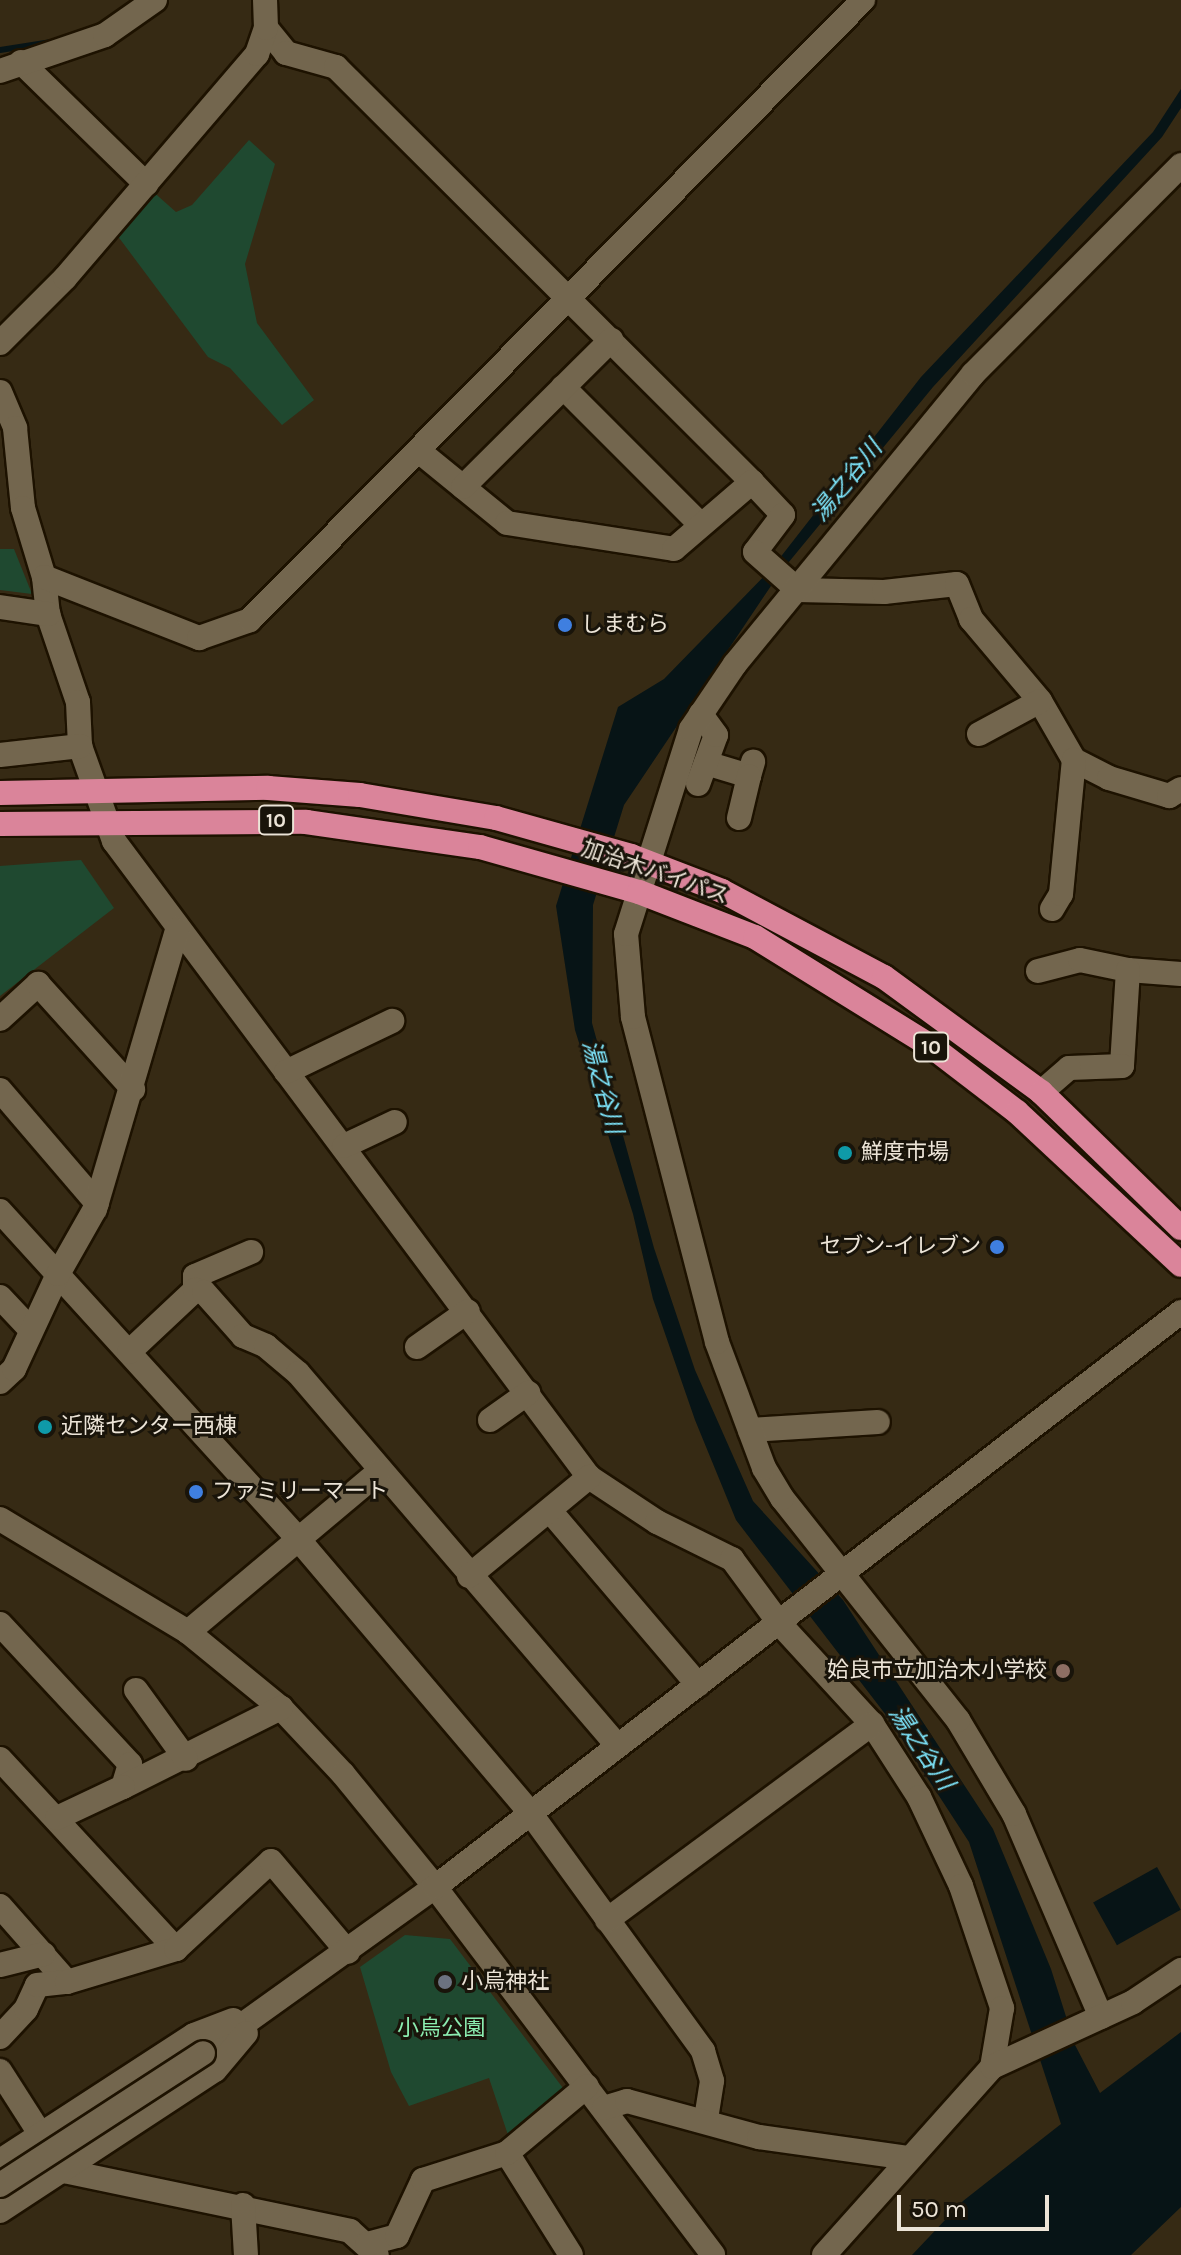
<!DOCTYPE html>
<html>
<head>
<meta charset="utf-8">
<style>
  body { margin:0 }
  #map { position:relative; width:1181px; height:2255px; overflow:hidden; background:#362a14; font-family:Karla,"Noto Sans JP",sans-serif }
  div>[style] { position:absolute }
  .green>* { inset:0; background:#1f4930 }
  .water>* { inset:0; background:#071416; transform-origin:0 0 }
  .stream>* { height:6px; margin:-3px; padding:0 3px; transform-origin:3px; border-radius:3px; background:#071416 }
  .roads { filter:drop-shadow(2px 0 #1d1200) drop-shadow(-2px 0 #1d1200) drop-shadow(0 2px #1d1200) drop-shadow(0 -2px #1d1200) }
  .minor>* { height:24px; margin:-12px; padding:0 12px; transform-origin:12px; border-radius:12px; background:#73664e }
  .highway>* { height:24px; margin:-12px; padding:0 12px; transform-origin:12px; border-radius:12px; background:#da849a }
  .bridges { filter:drop-shadow(2px 0 #1d1200) drop-shadow(-2px 0 #1d1200) drop-shadow(0 2px #1d1200) drop-shadow(0 -2px #1d1200) }
  .minor-bridge>* { height:24px; margin:-12px; padding:0 12px; transform-origin:12px; border-radius:12px; background:#73664e }
  .dots>* { width:22px; height:22px; translate:-50% -50%; box-sizing:border-box; border:4px solid #19140a; border-radius:50% }
  span { translate:-50% -50%; white-space:nowrap; text-align:center; line-height:1.15; -webkit-text-stroke:6px #19140a; paint-order:stroke }
  .shield-label span { padding:2px 6px; background:#19140a; border:2px solid; border-radius:6px; -webkit-text-stroke-width:0 }
  .shield-label { font-size:20px; color:#ece4d7; font-weight:700 }
  .poi-label { font-size:22px; color:#ece4d7 }
  .left { translate:0 -50%; text-align:left }
  .right { translate:-100% -50%; text-align:right }
  .street-label { font-size:22px; color:#ece4d7 }
  .park-label { font-size:22px; color:#8bedb0 }
  .water-label { font-size:24px; color:#7ce3f9; font-style:italic }
  .scale { position:absolute; left:897px; top:2195px; width:152px; height:36px; box-sizing:border-box; border:4px solid #ece4d7; border-top:0; padding-left:10px; font-size:24px; line-height:28px; white-space:nowrap; color:#ece4d7; -webkit-text-stroke:6px #19140a; paint-order:stroke }
</style>
</head>
<body>
<div id="map">
  <div class="green">
    <i style="clip-path:polygon(249px 140px,275px 164px,245px 264px,257px 323px,314px 400px,282px 425px,230px 368px,208px 357px,114px 231px,150px 189px,176px 212px,192px 205px)"></i>
    <i style="clip-path:polygon(0 549px,14px 549px,32px 594px,0 590px)"></i>
    <i style="clip-path:polygon(81px 860px,114px 908px,0 996px,0 866px)"></i>
    <i style="clip-path:polygon(405px 1935px,450px 1939px,566px 2092px,510px 2141px,489px 2078px,409px 2106px,391px 2072px,360px 1967px)"></i>
  </div>
  <div class="water">
    <i style="clip-path:polygon(1181px 89px,1181px 108px,1162px 137px,933px 387px,779px 574px,624px 805px,593px 905px,592px 1023px,654px 1248px,695px 1370px,753px 1501px,843px 1600px,993px 1829px,1051px 1969px,1075px 2045px,1100px 2093px,1181px 2032px,1181px 2207px,1131px 2255px,912px 2255px,963px 2201px,1061px 2124px,969px 1842px,889px 1719px,736px 1520px,695px 1420px,653px 1299px,633px 1214px,575px 1030px,556px 906px,618px 707px,664px 679px,772px 568px,921px 377px,1153px 132px)"></i>
    <i style="left:1157px;top:1867px;width:49px;height:73px;rotate:61deg"></i>
  </div>
  <div class="stream">
    <i style="left:0;top:50px;width:52px;rotate:-8.9deg"></i>
  </div>
  <div class="roads">
    <div class="minor">
      <i style="left:266px;top:28px;width:32px;rotate:51deg"></i>
      <i style="left:286px;top:53px;width:52px;rotate:15.6deg"></i>
      <i style="left:336px;top:67px;width:588px;rotate:44.93deg"></i>
      <i style="left:752px;top:482px;width:45px;rotate:46.8deg"></i>
      <i style="left:783px;top:515px;width:46px;rotate:127.1deg"></i>
      <i style="left:755px;top:552px;width:57px;rotate:41.5deg"></i>
      <i style="left:798px;top:590px;width:86px;rotate:1.3deg"></i>
      <i style="left:884px;top:592px;width:73px;rotate:-6.3deg"></i>
      <i style="left:957px;top:584px;width:38px;rotate:68deg"></i>
      <i style="left:971px;top:619px;width:107px;rotate:49.9deg"></i>
      <i style="left:1040px;top:701px;width:68px;rotate:60deg"></i>
      <i style="left:1074px;top:760px;width:39px;rotate:27deg"></i>
      <i style="left:1109px;top:778px;width:63px;rotate:16.7deg"></i>
      <i style="left:1169px;top:796px;width:14px;rotate:-30deg"></i>
      <i style="left:21px;top:62px;width:175px;rotate:44.3deg"></i>
      <i style="left:0;top:71px;width:111px;rotate:-18.9deg"></i>
      <i style="left:105px;top:35px;width:61px;rotate:-35deg"></i>
      <i style="left:0;top:343px;width:92px;rotate:-45deg"></i>
      <i style="left:65px;top:278px;width:295px;rotate:-49.4deg"></i>
      <i style="left:257px;top:54px;width:28px;rotate:-71deg"></i>
      <i style="left:266px;top:28px;width:28px;rotate:-92deg"></i>
      <i style="left:563px;top:387px;width:194px;rotate:45deg"></i>
      <i style="left:0;top:392px;width:39px;rotate:67deg"></i>
      <i style="left:15px;top:428px;width:80px;rotate:84.3deg"></i>
      <i style="left:23px;top:508px;width:72px;rotate:73.1deg"></i>
      <i style="left:44px;top:577px;width:37px;rotate:84deg"></i>
      <i style="left:48px;top:614px;width:93px;rotate:71.2deg"></i>
      <i style="left:78px;top:702px;width:44px;rotate:87.4deg"></i>
      <i style="left:80px;top:746px;width:101px;rotate:70.3deg"></i>
      <i style="left:114px;top:841px;width:794px;rotate:53.25deg"></i>
      <i style="left:589px;top:1477px;width:82px;rotate:33.5deg"></i>
      <i style="left:657px;top:1522px;width:84px;rotate:26.3deg"></i>
      <i style="left:732px;top:1559px;width:81px;rotate:53.6deg"></i>
      <i style="left:780px;top:1624px;width:136px;rotate:47.4deg"></i>
      <i style="left:872px;top:1724px;width:87px;rotate:57.2deg"></i>
      <i style="left:919px;top:1797px;width:98px;rotate:64.7deg"></i>
      <i style="left:961px;top:1886px;width:129px;rotate:71.4deg"></i>
      <i style="left:1002px;top:2008px;width:60px;rotate:99.6deg"></i>
      <i style="left:420px;top:452px;width:112px;rotate:39.2deg"></i>
      <i style="left:507px;top:523px;width:169px;rotate:8.8deg"></i>
      <i style="left:674px;top:549px;width:103px;rotate:-40.7deg"></i>
      <i style="left:463px;top:487px;width:209px;rotate:-44.8deg"></i>
      <i style="left:44px;top:577px;width:167px;rotate:21.5deg"></i>
      <i style="left:199px;top:638px;width:54px;rotate:-19.4deg"></i>
      <i style="left:250px;top:620px;width:872px;rotate:-45.33deg"></i>
      <i style="left:0;top:607px;width:49px;rotate:8.3deg"></i>
      <i style="left:979px;top:734px;width:69px;rotate:-28.4deg"></i>
      <i style="left:0;top:755px;width:81px;rotate:-6.4deg"></i>
      <i style="left:706px;top:763px;width:45px;rotate:16.8deg"></i>
      <i style="left:749px;top:776px;width:15px;rotate:-74deg"></i>
      <i style="left:698px;top:784px;width:52px;rotate:-69.8deg"></i>
      <i style="left:716px;top:735px;width:26px;rotate:-126deg"></i>
      <i style="left:739px;top:818px;width:43px;rotate:-76.6deg"></i>
      <i style="left:1052px;top:909px;width:17px;rotate:-59deg"></i>
      <i style="left:1061px;top:894px;width:135px;rotate:-84.5deg"></i>
      <i style="left:1128px;top:970px;width:53px;rotate:4.3deg"></i>
      <i style="left:1038px;top:971px;width:43px;rotate:-14.7deg"></i>
      <i style="left:1080px;top:960px;width:49px;rotate:11.8deg"></i>
      <i style="left:1128px;top:970px;width:96px;rotate:93.6deg"></i>
      <i style="left:1122px;top:1066px;width:53px;rotate:177.8deg"></i>
      <i style="left:1069px;top:1068px;width:37px;rotate:139deg"></i>
      <i style="left:0;top:1019px;width:52px;rotate:-42.6deg"></i>
      <i style="left:38px;top:984px;width:142px;rotate:47.9deg"></i>
      <i style="left:286px;top:1072px;width:118px;rotate:-25.7deg"></i>
      <i style="left:0;top:1090px;width:149px;rotate:49.4deg"></i>
      <i style="left:344px;top:1146px;width:56px;rotate:-25.2deg"></i>
      <i style="left:0;top:1211px;width:445px;rotate:47.7deg"></i>
      <i style="left:299px;top:1540px;width:359px;rotate:49.7deg"></i>
      <i style="left:531px;top:1814px;width:293px;rotate:54deg"></i>
      <i style="left:703px;top:2051px;width:31px;rotate:73deg"></i>
      <i style="left:712px;top:2081px;width:39px;rotate:99deg"></i>
      <i style="left:195px;top:1290px;width:14px;rotate:-90deg"></i>
      <i style="left:195px;top:1276px;width:61px;rotate:-23.2deg"></i>
      <i style="left:0;top:1297px;width:45px;rotate:46.8deg"></i>
      <i style="left:417px;top:1347px;width:62px;rotate:-35.2deg"></i>
      <i style="left:129px;top:1352px;width:91px;rotate:-43.2deg"></i>
      <i style="left:195px;top:1290px;width:9px;rotate:13deg"></i>
      <i style="left:204px;top:1292px;width:59px;rotate:48.4deg"></i>
      <i style="left:243px;top:1336px;width:25px;rotate:23deg"></i>
      <i style="left:266px;top:1346px;width:42px;rotate:40.2deg"></i>
      <i style="left:298px;top:1373px;width:491px;rotate:49.4deg"></i>
      <i style="left:0;top:1382px;width:19px;rotate:-43deg"></i>
      <i style="left:14px;top:1369px;width:105px;rotate:-65.1deg"></i>
      <i style="left:58px;top:1274px;width:75px;rotate:-60.4deg"></i>
      <i style="left:95px;top:1209px;width:291px;rotate:-73.6deg"></i>
      <i style="left:490px;top:1420px;width:47px;rotate:-35.4deg"></i>
      <i style="left:750px;top:1430px;width:128px;rotate:-3.6deg"></i>
      <i style="left:551px;top:1512px;width:227px;rotate:49.6deg"></i>
      <i style="left:0;top:1519px;width:219px;rotate:31deg"></i>
      <i style="left:188px;top:1632px;width:120px;rotate:39.3deg"></i>
      <i style="left:281px;top:1708px;width:91px;rotate:46.8deg"></i>
      <i style="left:343px;top:1774px;width:146px;rotate:50.8deg"></i>
      <i style="left:435px;top:1887px;width:461px;rotate:52.9deg"></i>
      <i style="left:469px;top:1576px;width:156px;rotate:-39.5deg"></i>
      <i style="left:0;top:1624px;width:191px;rotate:47.1deg"></i>
      <i style="left:130px;top:1764px;width:24px;rotate:107deg"></i>
      <i style="left:123px;top:1787px;width:177px;rotate:-26.6deg"></i>
      <i style="left:188px;top:1632px;width:249px;rotate:-40deg"></i>
      <i style="left:136px;top:1690px;width:85px;rotate:54.1deg"></i>
      <i style="left:0;top:1759px;width:259px;rotate:47.2deg"></i>
      <i style="left:57px;top:1818px;width:73px;rotate:-25.2deg"></i>
      <i style="left:0;top:1906px;width:101px;rotate:48.6deg"></i>
      <i style="left:607px;top:1920px;width:330px;rotate:-36.5deg"></i>
      <i style="left:0;top:1965px;width:45px;rotate:-14deg"></i>
      <i style="left:1101px;top:2017px;width:221px;rotate:-113.2deg"></i>
      <i style="left:1014px;top:1814px;width:109px;rotate:-120.8deg"></i>
      <i style="left:958px;top:1720px;width:283px;rotate:-128.4deg"></i>
      <i style="left:782px;top:1498px;width:35px;rotate:-121deg"></i>
      <i style="left:764px;top:1468px;width:134px;rotate:-110.5deg"></i>
      <i style="left:717px;top:1342px;width:336px;rotate:-104.5deg"></i>
      <i style="left:633px;top:1017px;width:83px;rotate:-94.8deg"></i>
      <i style="left:626px;top:934px;width:215px;rotate:-72.4deg"></i>
      <i style="left:691px;top:729px;width:78px;rotate:-55.9deg"></i>
      <i style="left:735px;top:664px;width:375px;rotate:-50.6deg"></i>
      <i style="left:973px;top:374px;width:295px;rotate:-45.1deg"></i>
      <i style="left:0;top:2037px;width:38px;rotate:-47deg"></i>
      <i style="left:26px;top:2009px;width:26px;rotate:-65deg"></i>
      <i style="left:37px;top:1985px;width:30px;rotate:-6deg"></i>
      <i style="left:67px;top:1982px;width:114px;rotate:-16.8deg"></i>
      <i style="left:176px;top:1949px;width:129px;rotate:-42.8deg"></i>
      <i style="left:271px;top:1861px;width:119px;rotate:49.8deg"></i>
      <i style="left:203px;top:2053px;width:285px;rotate:-35.6deg"></i>
      <i style="left:435px;top:1887px;width:942px;rotate:-37.62deg"></i>
      <i style="left:0;top:2071px;width:119px;rotate:57.4deg"></i>
      <i style="left:64px;top:2171px;width:292px;rotate:11.8deg"></i>
      <i style="left:350px;top:2231px;width:36px;rotate:42deg"></i>
      <i style="left:604px;top:2108px;width:24px;rotate:-17deg"></i>
      <i style="left:627px;top:2101px;width:137px;rotate:15.3deg"></i>
      <i style="left:759px;top:2137px;width:150px;rotate:8deg"></i>
      <i style="left:507px;top:2153px;width:120px;rotate:57.9deg"></i>
      <i style="left:0;top:2161px;width:231px;rotate:-33deg"></i>
      <i style="left:194px;top:2035px;width:42px;rotate:-21deg"></i>
      <i style="left:243px;top:2205px;width:50px;rotate:86.6deg"></i>
      <i style="left:0;top:2211px;width:257px;rotate:-33.3deg"></i>
      <i style="left:215px;top:2070px;width:48px;rotate:-50deg"></i>
      <i style="left:367px;top:2244px;width:31px;rotate:-15deg"></i>
      <i style="left:397px;top:2236px;width:62px;rotate:-65.1deg"></i>
      <i style="left:423px;top:2180px;width:88px;rotate:-17.8deg"></i>
      <i style="left:507px;top:2153px;width:104px;rotate:-39.9deg"></i>
      <i style="left:824px;top:2255px;width:252px;rotate:-48.2deg"></i>
      <i style="left:992px;top:2067px;width:155px;rotate:-24.7deg"></i>
      <i style="left:1133px;top:2002px;width:58px;rotate:-33.7deg"></i>
    </div>
    <div class="highway">
      <i style="left:0;top:793px;width:268px;rotate:-1.1deg"></i>
      <i style="left:268px;top:788px;width:92px;rotate:4.4deg"></i>
      <i style="left:360px;top:795px;width:138px;rotate:9.6deg"></i>
      <i style="left:496px;top:818px;width:140px;rotate:15.7deg"></i>
      <i style="left:631px;top:856px;width:97px;rotate:21deg"></i>
      <i style="left:722px;top:891px;width:183px;rotate:28deg"></i>
      <i style="left:884px;top:977px;width:195px;rotate:36.2deg"></i>
      <i style="left:1041px;top:1092px;width:195px;rotate:44.2deg"></i>
      <i style="left:0;top:824px;width:306px;rotate:-0.4deg"></i>
      <i style="left:306px;top:822px;width:176px;rotate:8.2deg"></i>
      <i style="left:480px;top:847px;width:165px;rotate:15.8deg"></i>
      <i style="left:639px;top:892px;width:124px;rotate:21.2deg"></i>
      <i style="left:755px;top:937px;width:207px;rotate:31.8deg"></i>
      <i style="left:931px;top:1046px;width:108px;rotate:37.5deg"></i>
      <i style="left:1017px;top:1112px;width:224px;rotate:43deg"></i>
    </div>
  </div>
  <div class="bridges">
    <div class="minor-bridge">
      <i style="left:0;top:2185px;width:242px;rotate:-33deg"></i>
    </div>
  </div>
  <div class="dots">
    <i style="left:565px;top:625px;background:#3f7fe0"></i>
    <i style="left:845px;top:1153px;background:#0f9aa8"></i>
    <i style="left:997px;top:1247px;background:#3f7fe0"></i>
    <i style="left:45px;top:1427px;background:#0f9aa8"></i>
    <i style="left:196px;top:1492px;background:#3f7fe0"></i>
    <i style="left:1063px;top:1671px;background:#8d6e63"></i>
    <i style="left:445px;top:1982px;background:#6b7280"></i>
  </div>
  <div class="shield-label">
    <span style="left:276px;top:820px">10</span>
    <span style="left:931px;top:1047px">10</span>
  </div>
  <div class="poi-label">
    <span class="left" style="left:581px;top:625px">しまむら</span>
    <span class="left" style="left:861px;top:1153px">鮮度市場</span>
    <span class="right" style="left:981px;top:1247px">セブン-イレブン</span>
    <span class="left" style="left:61px;top:1427px">近隣センター西棟</span>
    <span class="left" style="left:212px;top:1492px">ファミリーマート</span>
    <span class="right" style="left:1047px;top:1671px">姶良市立加治木小学校</span>
    <span class="left" style="left:461px;top:1982px">小烏神社</span>
  </div>
  <div class="street-label">
    <span style="left:655px;top:873px;rotate:19deg">加治木バイパス</span>
  </div>
  <div class="park-label">
    <span style="left:441px;top:2029px">小烏公園</span>
  </div>
  <div class="water-label">
    <span style="left:847px;top:481px;rotate:-51deg">湯之谷川</span>
    <span style="left:602px;top:1087px;rotate:75deg">湯之谷川</span>
    <span style="left:921px;top:1748px;rotate:56deg">湯之谷川</span>
  </div>
  <div class="scale">50 m</div>
</div>
</body>
</html>
